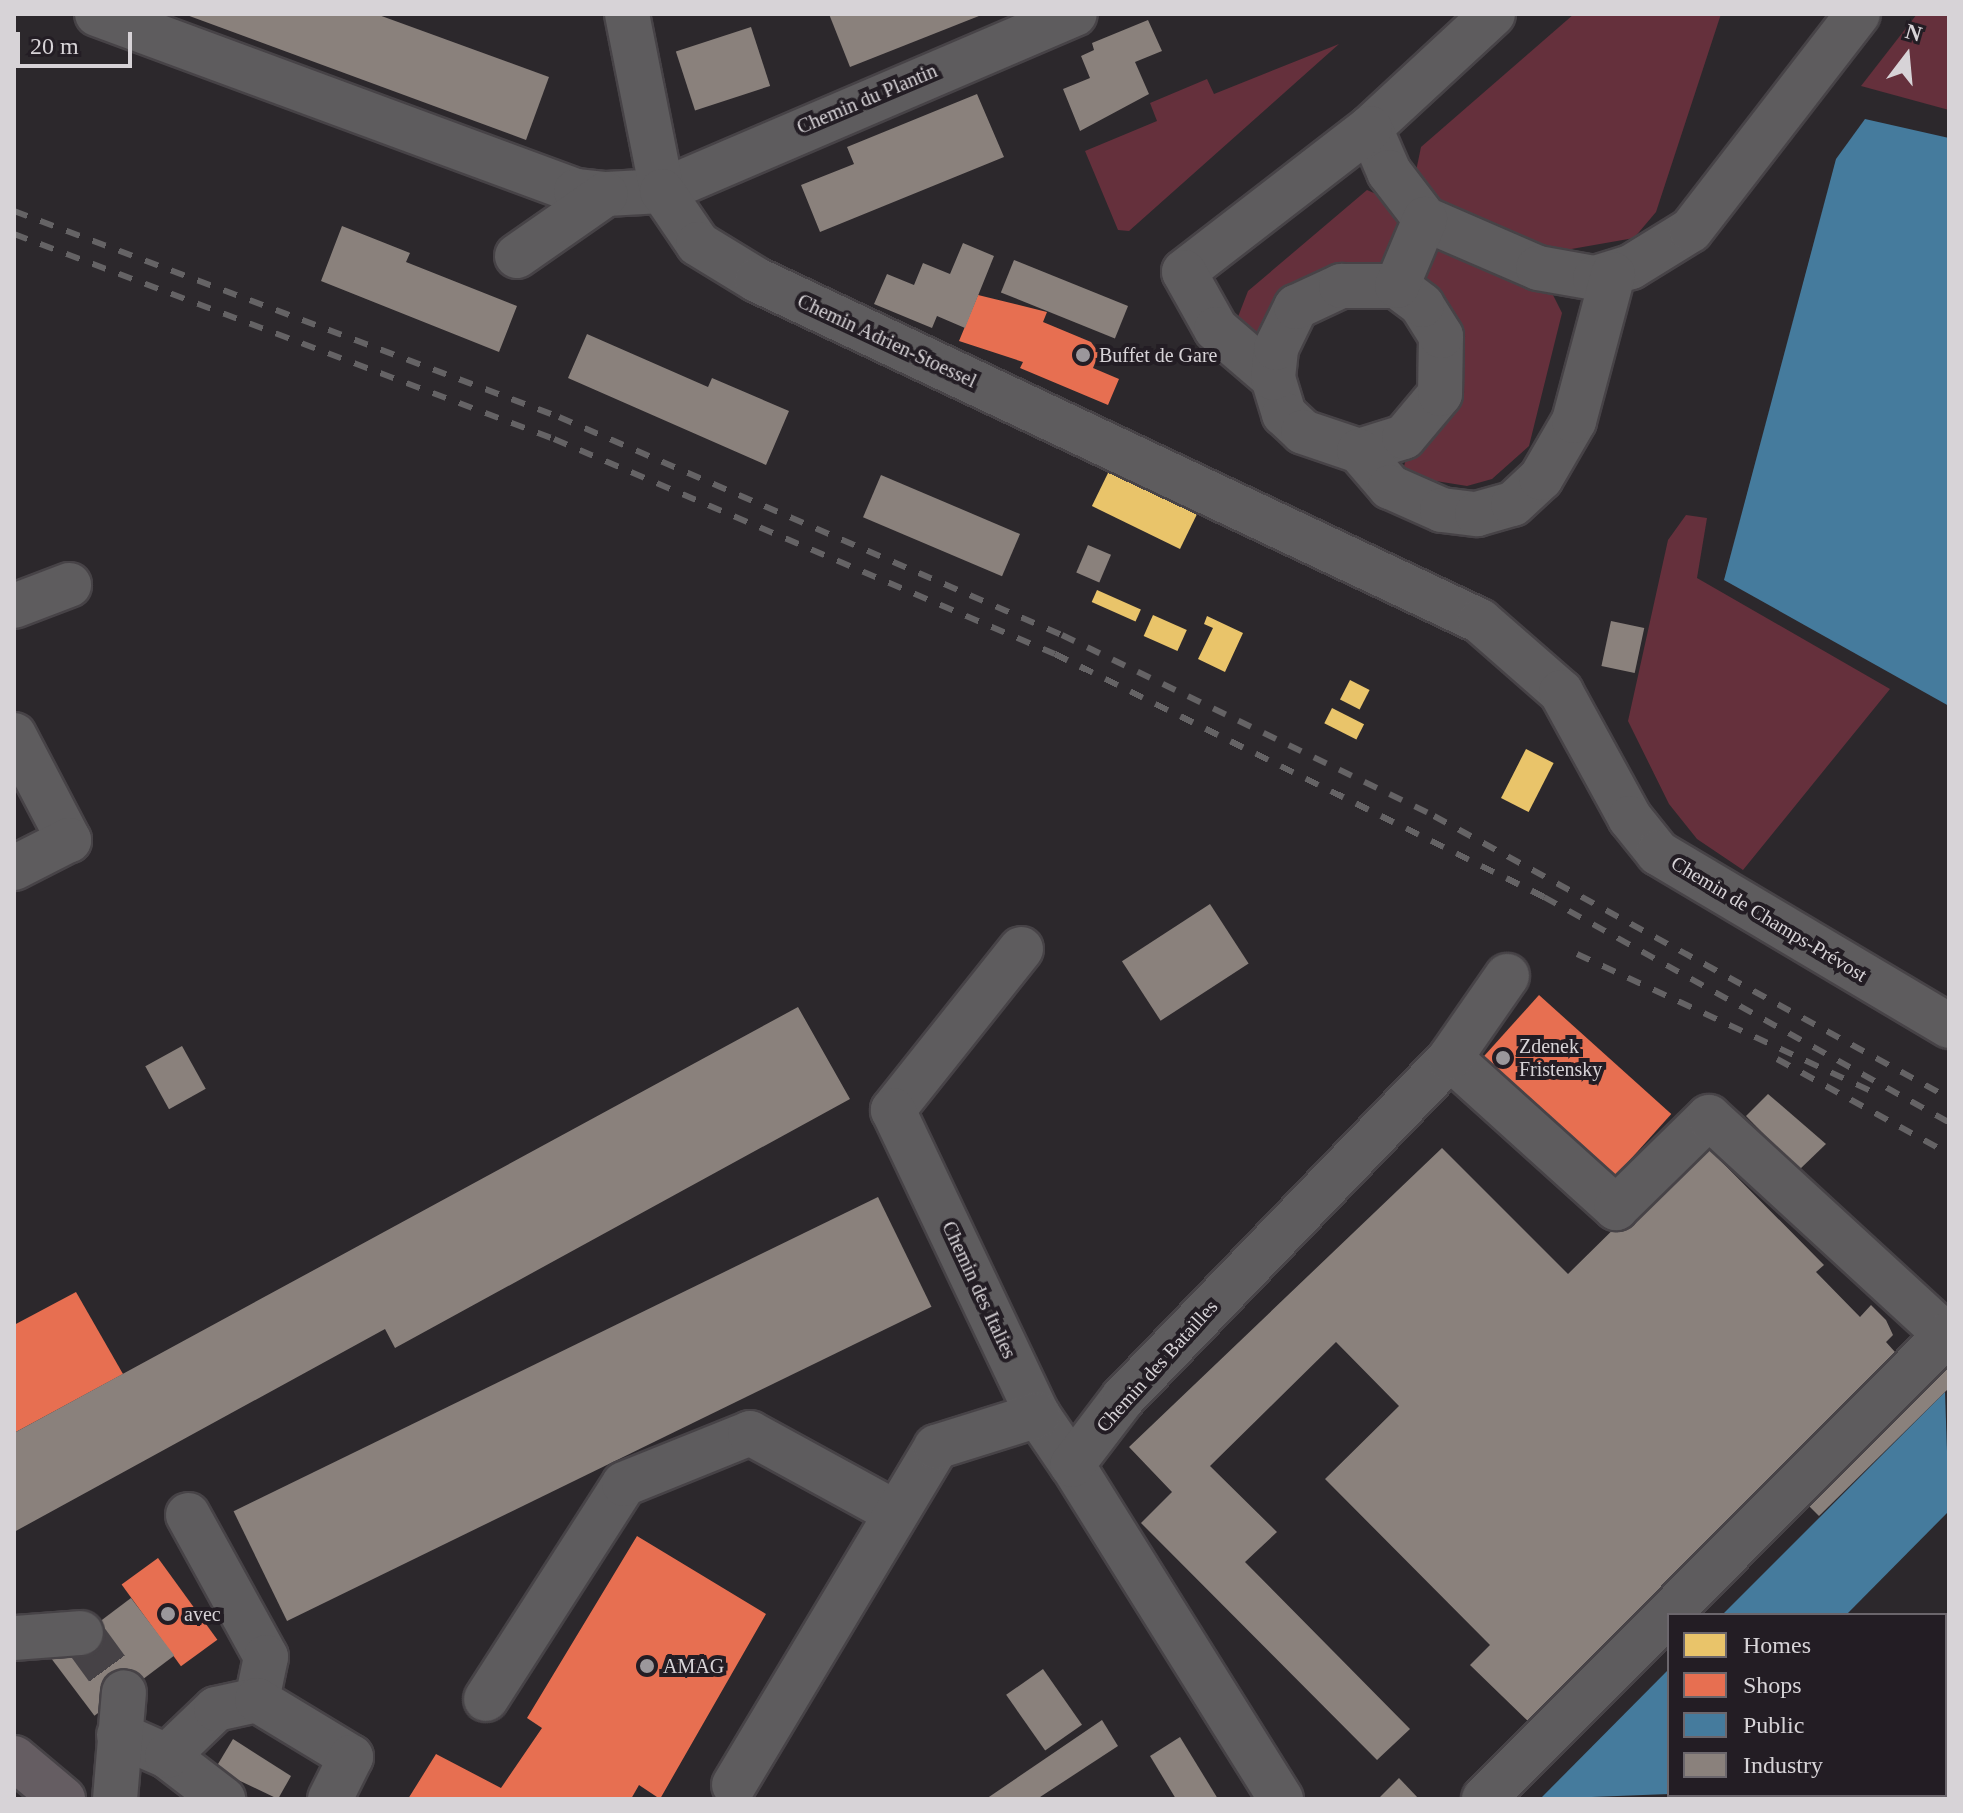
<!DOCTYPE html>
<html>
<head>
<meta charset="utf-8">
<style>
  body { margin:0 }
  #map { position:relative; width:1963px; height:1813px; overflow:hidden; background:#2c282c; font-family:Georgia,serif }
  div>[style] { position:absolute }
  .green>* { inset:0; background:#65303c }
  .homes>* { inset:0; background:#e9c46a; transform-origin:0 0 }
  .shops>* { inset:0; background:#e76f51; transform-origin:0 0 }
  .public>* { inset:0; background:#457b9d }
  .industry>* { inset:0; background:#8a817c; transform-origin:0 0 }
  .minor-tunnel>* { height:44px; margin-top:-22px; transform-origin:0; background:repeating-linear-gradient(90deg,#464246 0 44px,transparent 0 66px) }
  .roads { filter:drop-shadow(2px 0 #474347) drop-shadow(-2px 0 #474347) drop-shadow(0 2px #474347) drop-shadow(0 -2px #474347) }
  .minor>* { height:44px; margin:-22px; padding:0 22px; transform-origin:22px; border-radius:22px; background:#5e5c5e }
  .major>* { height:44px; margin:-22px; padding:0 22px; transform-origin:22px; border-radius:22px; background:#655d62 }
  .rail>* { height:6px; margin-top:-3px; transform-origin:0; background:repeating-linear-gradient(90deg,#656365 0 14px,transparent 0 28px) }
  .dots>* { width:22px; height:22px; translate:-50% -50%; box-sizing:border-box; border:4px solid #231d24; border-radius:50% }
  span { translate:-50% -50%; white-space:nowrap; text-align:center; line-height:1.15; -webkit-text-stroke:8px #231d24; paint-order:stroke }
  .street-label { font-size:20px; color:#d7d3d7 }
  .poi-label { font-size:20px; color:#d7d3d7 }
  .left { translate:0 -50%; text-align:left }
  .frame { position:absolute; inset:0; border:16px solid #d7d3d7; pointer-events:none }
  .legend { position:absolute; left:1667px; top:1613px; width:280px; height:184px; box-sizing:border-box; background:#231d24; border:2px solid #6b666c; margin:0; padding:10px 14px; list-style:none; font-size:24px; color:#d7d3d7 }
  .legend li { display:flex; align-items:center; gap:16px; height:40px }
  .legend b { width:40px; border:2px solid #6b666c }
  .north { position:absolute; left:1867px; top:16px; width:80px; height:80px; -webkit-text-stroke:6px #231d24; paint-order:stroke; rotate:16deg; font-size:22px; font-weight:700; line-height:32px; text-align:center; color:#d7d3d7 }
  .north::after { content:''; display:block; margin:auto; width:28px; height:36px; background:#d7d3d7; clip-path:polygon(50% 0,100% 100%,50% 72%,0 100%) }
  .scale { position:absolute; left:16px; top:32px; width:116px; height:36px; box-sizing:border-box; border:4px solid #d7d3d7; border-top:0; padding-left:10px; font-size:24px; line-height:28px; white-space:nowrap; color:#d7d3d7; -webkit-text-stroke:6px #231d24; paint-order:stroke }
</style>
</head>
<body>
<div id="map">
  <div class="green">
    <i style="clip-path:polygon(1574px 14px,1721px 14px,1656px 212px,1634px 238px,1543px 254px,1432px 202px,1415px 176px,1421px 147px)"></i>
    <i style="clip-path:polygon(1917px 14px,1949px 14px,1949px 110px,1861px 86px)"></i>
    <i style="clip-path:polygon(1339px 44px,1129px 231px,1118px 230px,1085px 151px,1157px 121px,1150px 103px,1207px 79px,1214px 94px)"></i>
    <i style="clip-path:polygon(1367px 190px,1390px 200px,1404px 220px,1384px 262px,1329px 266px,1299px 282px,1256px 335px,1236px 322px,1248px 291px)"></i>
    <i style="clip-path:polygon(1444px 246px,1547px 283px,1562px 313px,1529px 446px,1492px 479px,1467px 486px,1411px 477px,1404px 466px,1408px 453px,1429px 437px,1422px 283px,1427px 254px)"></i>
    <i style="clip-path:polygon(1686px 515px,1707px 518px,1697px 578px,1890px 689px,1743px 870px,1697px 839px,1669px 804px,1628px 721px,1668px 540px)"></i>
  </div>
  <div class="homes">
    <i style="left:1109px;top:471px;width:98px;height:39px;rotate:26deg"></i>
    <i style="left:1097px;top:590px;width:48px;height:13px;rotate:24deg"></i>
    <i style="left:1153px;top:615px;width:37px;height:23px;rotate:24deg"></i>
    <i style="clip-path:polygon(1207px 616px,1243px 633px,1225px 672px,1198px 659px,1213px 628px,1204px 624px)"></i>
    <i style="left:1350px;top:680px;width:22px;height:22px;rotate:27deg"></i>
    <i style="left:1332px;top:708px;width:36px;height:17px;rotate:27deg"></i>
    <i style="left:1526px;top:749px;width:31px;height:55px;rotate:27deg"></i>
  </div>
  <div class="shops">
    <i style="clip-path:polygon(978px 295px,1047px 312px,1043px 322px,1091px 342px,1099px 353px,1093px 368px,1119px 379px,1108px 405px,1020px 368px,1023px 362px,959px 341px)"></i>
    <i style="left:1539px;top:995px;width:178px;height:83px;rotate:42deg"></i>
    <i style="clip-path:polygon(76px 1292px,123px 1374px,14px 1433px,14px 1325px)"></i>
    <i style="clip-path:polygon(637px 1536px,766px 1614px,660px 1799px,639px 1785px,631px 1799px,408px 1799px,436px 1754px,501px 1788px,542px 1728px,527px 1718px)"></i>
    <i style="left:158px;top:1558px;width:101px;height:45px;rotate:54deg"></i>
  </div>
  <div class="public">
    <i style="clip-path:polygon(1865px 119px,1949px 138px,1949px 706px,1724px 580px,1836px 159px)"></i>
    <i style="clip-path:polygon(1945px 1392px,1949px 1511px,1846px 1615px,1722px 1615px)"></i>
    <i style="clip-path:polygon(1669px 1669px,1669px 1794px,1540px 1799px)"></i>
  </div>
  <div class="industry">
    <i style="clip-path:polygon(184px 14px,376px 14px,549px 77px,526px 140px)"></i>
    <i style="clip-path:polygon(829px 14px,984px 14px,850px 67px)"></i>
    <i style="clip-path:polygon(1148px 20px,1162px 51px,1135px 62px,1149px 94px,1080px 131px,1063px 89px,1090px 78px,1081px 56px,1094px 50px,1092px 43px)"></i>
    <i style="left:751px;top:27px;width:62px;height:79px;rotate:72deg"></i>
    <i style="clip-path:polygon(977px 94px,1004px 157px,820px 232px,801px 185px,854px 164px,847px 147px)"></i>
    <i style="clip-path:polygon(342px 226px,410px 253px,406px 262px,517px 306px,499px 352px,321px 281px)"></i>
    <i style="clip-path:polygon(963px 243px,994px 256px,965px 328px,937px 316px,932px 328px,874px 304px,887px 274px,914px 285px,923px 263px,950px 274px)"></i>
    <i style="left:1014px;top:260px;width:123px;height:35px;rotate:22deg"></i>
    <i style="clip-path:polygon(587px 334px,708px 387px,712px 378px,789px 411px,766px 465px,568px 378px)"></i>
    <i style="left:881px;top:475px;width:151px;height:46px;rotate:23deg"></i>
    <i style="left:1088px;top:545px;width:25px;height:30px;rotate:23deg"></i>
    <i style="left:1611px;top:621px;width:34px;height:46px;rotate:12deg"></i>
    <i style="left:1210px;top:904px;width:71px;height:105px;rotate:57deg"></i>
    <i style="clip-path:polygon(798px 1007px,850px 1099px,395px 1348px,385px 1329px,14px 1532px,14px 1433px)"></i>
    <i style="left:182px;top:1046px;width:49px;height:42px;rotate:61deg"></i>
    <i style="clip-path:polygon(1768px 1094px,1826px 1144px,1799px 1170px,1746px 1116px)"></i>
    <i style="clip-path:polygon(1702px 1142px,1824px 1265px,1816px 1272px,1860px 1317px,1871px 1305px,1886px 1320px,1893px 1335px,1886px 1342px,1903px 1361px,1532px 1725px,1470px 1665px,1490px 1645px,1325px 1479px,1399px 1406px,1336px 1342px,1210px 1466px,1277px 1532px,1245px 1562px,1410px 1729px,1377px 1760px,1141px 1523px,1172px 1492px,1129px 1447px,1442px 1148px,1568px 1274px)"></i>
    <i style="left:878px;top:1197px;width:122px;height:717px;rotate:64deg"></i>
    <i style="clip-path:polygon(1949px 1347px,1949px 1388px,1819px 1516px,1800px 1497px)"></i>
    <i style="left:131px;top:1598px;width:72px;height:100px;rotate:53deg"></i>
    <i style="left:1043px;top:1669px;width:68px;height:45px;rotate:55deg"></i>
    <i style="clip-path:polygon(1102px 1720px,1118px 1746px,1037px 1799px,986px 1799px)"></i>
    <i style="clip-path:polygon(1180px 1737px,1218px 1799px,1176px 1799px,1150px 1756px)"></i>
    <i style="clip-path:polygon(233px 1739px,291px 1776px,278px 1799px,215px 1769px)"></i>
    <i style="clip-path:polygon(1399px 1778px,1419px 1799px,1378px 1799px)"></i>
  </div>
  <div class="minor-tunnel">
    <i style="left:81px;top:1633px;width:73px;rotate:53.9deg"></i>
  </div>
  <div class="roads">
    <div class="minor">
      <i style="left:97px;top:14px;width:511px;rotate:20.28deg"></i>
      <i style="left:576px;top:191px;width:30px;rotate:6deg"></i>
      <i style="left:606px;top:194px;width:56px;rotate:-3.1deg"></i>
      <i style="left:662px;top:191px;width:449px;rotate:-23.2deg"></i>
      <i style="left:627px;top:14px;width:180px;rotate:78.8deg"></i>
      <i style="left:662px;top:191px;width:64px;rotate:55.8deg"></i>
      <i style="left:698px;top:244px;width:69px;rotate:31.4deg"></i>
      <i style="left:757px;top:280px;width:799px;rotate:25.25deg"></i>
      <i style="left:1480px;top:621px;width:108px;rotate:41.2deg"></i>
      <i style="left:1561px;top:692px;width:144px;rotate:61.3deg"></i>
      <i style="left:1630px;top:818px;width:45px;rotate:51.3deg"></i>
      <i style="left:1658px;top:853px;width:339px;rotate:30.7deg"></i>
      <i style="left:1493px;top:14px;width:168px;rotate:137.2deg"></i>
      <i style="left:1370px;top:128px;width:48px;rotate:66.6deg"></i>
      <i style="left:1389px;top:172px;width:59px;rotate:52.5deg"></i>
      <i style="left:1425px;top:219px;width:123px;rotate:23.4deg"></i>
      <i style="left:1538px;top:268px;width:58px;rotate:10deg"></i>
      <i style="left:1595px;top:278px;width:38px;rotate:-17deg"></i>
      <i style="left:1631px;top:267px;width:70px;rotate:-31.7deg"></i>
      <i style="left:1691px;top:230px;width:273px;rotate:-52.3deg"></i>
      <i style="left:1370px;top:128px;width:235px;rotate:142.3deg"></i>
      <i style="left:1184px;top:272px;width:65px;rotate:60.7deg"></i>
      <i style="left:1216px;top:329px;width:75px;rotate:40.7deg"></i>
      <i style="left:1273px;top:378px;width:38px;rotate:73deg"></i>
      <i style="left:1284px;top:414px;width:26px;rotate:43deg"></i>
      <i style="left:1303px;top:432px;width:59px;rotate:18.7deg"></i>
      <i style="left:1359px;top:451px;width:47px;rotate:-17.3deg"></i>
      <i style="left:1404px;top:437px;width:56px;rotate:-50.1deg"></i>
      <i style="left:1440px;top:394px;width:58px;rotate:-89deg"></i>
      <i style="left:1441px;top:336px;width:36px;rotate:-122deg"></i>
      <i style="left:1422px;top:305px;width:31px;rotate:-143deg"></i>
      <i style="left:517px;top:256px;width:108px;rotate:-34.9deg"></i>
      <i style="left:1273px;top:378px;width:30px;rotate:-84deg"></i>
      <i style="left:1276px;top:348px;width:46px;rotate:-64deg"></i>
      <i style="left:1296px;top:307px;width:50px;rotate:-25deg"></i>
      <i style="left:1341px;top:286px;width:56px"></i>
      <i style="left:1397px;top:286px;width:73px;rotate:-67.3deg"></i>
      <i style="left:1359px;top:451px;width:48px;rotate:49.3deg"></i>
      <i style="left:1390px;top:487px;width:57px;rotate:23.9deg"></i>
      <i style="left:1442px;top:510px;width:35px;rotate:7deg"></i>
      <i style="left:1477px;top:514px;width:37px;rotate:-16deg"></i>
      <i style="left:1513px;top:504px;width:38px;rotate:-43deg"></i>
      <i style="left:1541px;top:478px;width:66px;rotate:-59.9deg"></i>
      <i style="left:1574px;top:421px;width:152px;rotate:-75.1deg"></i>
      <i style="left:14px;top:606px;width:59px;rotate:-20.9deg"></i>
      <i style="left:14px;top:735px;width:119px;rotate:62.4deg"></i>
      <i style="left:69px;top:840px;width:62px;rotate:153deg"></i>
      <i style="left:1021px;top:949px;width:206px;rotate:128.5deg"></i>
      <i style="left:893px;top:1110px;width:338px;rotate:64.6deg"></i>
      <i style="left:1038px;top:1415px;width:60px;rotate:55.8deg"></i>
      <i style="left:1450px;top:1058px;width:224px;rotate:42.1deg"></i>
      <i style="left:1616px;top:1208px;width:130px;rotate:-44.4deg"></i>
      <i style="left:1709px;top:1117px;width:322px;rotate:42.6deg"></i>
      <i style="left:1946px;top:1335px;width:655px;rotate:134.88deg"></i>
      <i style="left:188px;top:1515px;width:162px;rotate:61.2deg"></i>
      <i style="left:266px;top:1657px;width:44px;rotate:101.8deg"></i>
      <i style="left:14px;top:1638px;width:67px;rotate:-4.3deg"></i>
      <i style="left:486px;top:1699px;width:255px;rotate:-57.3deg"></i>
      <i style="left:624px;top:1484px;width:136px;rotate:-22deg"></i>
      <i style="left:750px;top:1433px;width:166px;rotate:28.7deg"></i>
      <i style="left:119px;top:1735px;width:52px;rotate:23.6deg"></i>
      <i style="left:167px;top:1756px;width:71px;rotate:37.5deg"></i>
      <i style="left:167px;top:1756px;width:68px;rotate:-43.8deg"></i>
      <i style="left:216px;top:1709px;width:42px;rotate:-12.4deg"></i>
      <i style="left:257px;top:1700px;width:110px;rotate:31.2deg"></i>
      <i style="left:351px;top:1757px;width:47px;rotate:116.6deg"></i>
      <i style="left:734px;top:1785px;width:394px;rotate:-59.1deg"></i>
      <i style="left:936px;top:1447px;width:107px;rotate:-17.4deg"></i>
      <i style="left:115px;top:1799px;width:107px;rotate:-85.2deg"></i>
      <i style="left:1281px;top:1799px;width:394px;rotate:-122deg"></i>
      <i style="left:1072px;top:1465px;width:84px;rotate:-52.7deg"></i>
      <i style="left:1123px;top:1398px;width:472px;rotate:-46.1deg"></i>
      <i style="left:1450px;top:1058px;width:100px;rotate:-55.2deg"></i>
    </div>
    <div class="major">
      <i style="left:14px;top:1758px;width:64px;rotate:39.9deg"></i>
    </div>
  </div>
  <div class="rail">
    <i style="left:14px;top:211px;width:583px;rotate:20.71deg"></i>
    <i style="left:559px;top:417px;width:548px;rotate:23.43deg"></i>
    <i style="left:1062px;top:635px;width:414px;rotate:25.9deg"></i>
    <i style="left:1434px;top:816px;width:587px;rotate:28.7deg"></i>
    <i style="left:14px;top:234px;width:578px;rotate:20.79deg"></i>
    <i style="left:554px;top:439px;width:545px;rotate:23.23deg"></i>
    <i style="left:1055px;top:654px;width:546px;rotate:26.42deg"></i>
    <i style="left:1544px;top:897px;width:463px;rotate:29.1deg"></i>
    <i style="left:1577px;top:954px;width:331px;rotate:25deg"></i>
    <i style="left:1777px;top:1059px;width:196px;rotate:28.9deg"></i>
  </div>
  <div class="dots">
    <i style="left:1083px;top:355px;background:#9b979b"></i>
    <i style="left:1503px;top:1058px;background:#9b979b"></i>
    <i style="left:168px;top:1614px;background:#9b979b"></i>
    <i style="left:647px;top:1666px;background:#9b979b"></i>
  </div>
  <div class="street-label">
    <span style="left:867px;top:99px;rotate:-23deg">Chemin du Plantin</span>
    <span style="left:887px;top:341px;rotate:25deg">Chemin Adrien-Stoessel</span>
    <span style="left:1769px;top:919px;rotate:31deg">Chemin de Champs-Prévost</span>
    <span style="left:979px;top:1290px;rotate:65deg">Chemin des Italies</span>
    <span style="left:1157px;top:1366px;rotate:-48deg">Chemin des Batailles</span>
  </div>
  <div class="poi-label">
    <span class="left" style="left:1099px;top:355px">Buffet de Gare</span>
    <span class="left" style="left:1519px;top:1058px">Zdenek<br>Fristensky</span>
    <span class="left" style="left:184px;top:1614px">avec</span>
    <span class="left" style="left:663px;top:1666px">AMAG</span>
  </div>
  <div class="frame"></div>
  <ul class="legend">
  <li><b style="height:22px;background:#e9c46a"></b>Homes</li>
  <li><b style="height:22px;background:#e76f51"></b>Shops</li>
  <li><b style="height:22px;background:#457b9d"></b>Public</li>
  <li><b style="height:22px;background:#8a817c"></b>Industry</li>
  </ul>
  <div class="north">N</div>
  <div class="scale">20 m</div>
</div>
</body>
</html>
